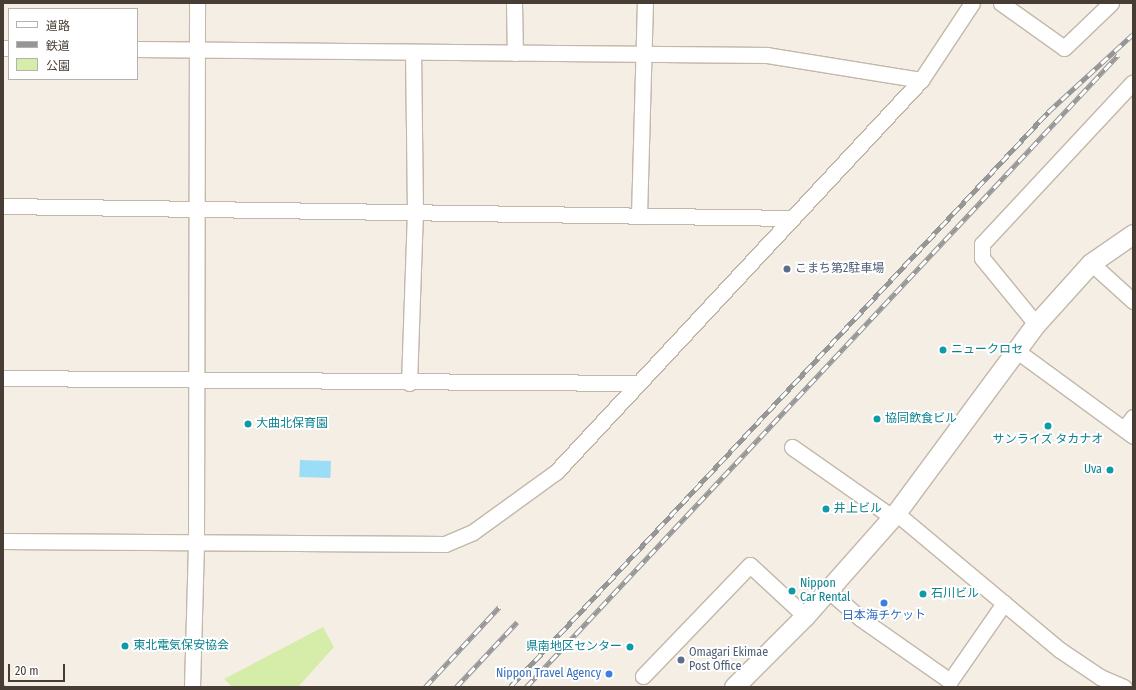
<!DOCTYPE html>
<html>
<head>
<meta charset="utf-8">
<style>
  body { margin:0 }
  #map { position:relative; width:1136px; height:690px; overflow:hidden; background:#f4eee5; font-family:"Fira Sans Condensed","Noto Sans JP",sans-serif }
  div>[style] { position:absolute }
  .green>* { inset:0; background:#d6eda9 }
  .water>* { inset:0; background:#9bdcf7; transform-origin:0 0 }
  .path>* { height:2.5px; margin-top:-1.25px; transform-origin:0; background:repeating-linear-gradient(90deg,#c4af96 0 2px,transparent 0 4px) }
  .roads { filter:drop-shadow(1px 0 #c3b7aa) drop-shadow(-1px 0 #c3b7aa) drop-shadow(0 1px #c3b7aa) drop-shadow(0 -1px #c3b7aa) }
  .minor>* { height:15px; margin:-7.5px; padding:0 7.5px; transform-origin:7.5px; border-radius:7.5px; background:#fff }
  .tertiary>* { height:19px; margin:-9.5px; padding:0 9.5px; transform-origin:9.5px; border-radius:9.5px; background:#fff }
  .rail>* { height:4.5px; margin-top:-2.25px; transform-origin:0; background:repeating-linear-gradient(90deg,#fff 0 9px,#969696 0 18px); box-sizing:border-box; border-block:1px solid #969696 }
  .dots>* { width:11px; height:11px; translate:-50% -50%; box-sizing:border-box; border:2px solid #fff; border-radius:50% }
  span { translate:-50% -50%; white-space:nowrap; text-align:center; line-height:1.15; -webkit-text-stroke:4px #fff; paint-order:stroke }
  .service-label { font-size:12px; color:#4e5e75 }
  .left { translate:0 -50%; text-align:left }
  .culture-label { font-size:12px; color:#0d838f }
  .right { translate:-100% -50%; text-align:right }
  .shop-label { font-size:12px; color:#366cbe }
  .frame { position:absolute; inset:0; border:4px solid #473d34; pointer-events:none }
  .legend { position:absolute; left:8px; top:8px; width:130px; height:72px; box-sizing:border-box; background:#fff; border:1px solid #b5b1ae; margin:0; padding:5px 7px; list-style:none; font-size:12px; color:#473d34 }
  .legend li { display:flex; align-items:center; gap:8px; height:20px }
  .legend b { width:20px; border:1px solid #b5b1ae }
  .scale { position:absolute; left:8px; top:664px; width:57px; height:18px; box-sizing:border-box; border:2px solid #473d34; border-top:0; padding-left:5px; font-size:12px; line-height:14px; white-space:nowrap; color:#473d34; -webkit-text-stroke:3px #fff; paint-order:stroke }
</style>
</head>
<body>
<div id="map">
  <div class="green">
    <i style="clip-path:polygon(323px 627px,334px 647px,298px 687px,232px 687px,224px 679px)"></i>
  </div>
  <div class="water">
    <i style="left:300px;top:460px;width:31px;height:17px;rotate:2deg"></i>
  </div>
  <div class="path">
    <i style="left:3px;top:685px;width:3px;rotate:45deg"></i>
  </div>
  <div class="roads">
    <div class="minor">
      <i style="left:514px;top:3px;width:50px;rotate:88.9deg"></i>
      <i style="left:1001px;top:3px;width:77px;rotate:35.5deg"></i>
      <i style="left:1064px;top:48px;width:65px;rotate:-43.8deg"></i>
      <i style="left:3px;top:48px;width:6px"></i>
      <i style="left:137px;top:49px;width:630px;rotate:0.55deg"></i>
      <i style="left:767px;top:55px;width:156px;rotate:9.2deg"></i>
      <i style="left:3px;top:206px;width:786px;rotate:0.87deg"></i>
      <i style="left:639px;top:216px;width:213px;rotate:-88.4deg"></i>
      <i style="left:1091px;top:263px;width:57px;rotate:42.1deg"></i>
      <i style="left:1036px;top:324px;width:85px;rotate:-129.3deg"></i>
      <i style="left:982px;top:258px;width:14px;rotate:-90deg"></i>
      <i style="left:982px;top:244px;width:221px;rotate:-47deg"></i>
      <i style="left:1017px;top:351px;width:144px;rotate:36.2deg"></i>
      <i style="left:3px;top:378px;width:633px;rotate:0.45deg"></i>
      <i style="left:409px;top:383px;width:171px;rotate:-88deg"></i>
      <i style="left:415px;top:212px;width:159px;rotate:-90.7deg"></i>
      <i style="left:1124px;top:429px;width:15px;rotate:-53deg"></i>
      <i style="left:792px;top:447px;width:122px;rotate:35deg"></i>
      <i style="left:896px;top:513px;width:214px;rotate:39.9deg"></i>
      <i style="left:1060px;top:650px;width:48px;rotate:34deg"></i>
      <i style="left:1100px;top:677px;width:26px;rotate:23deg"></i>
      <i style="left:3px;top:541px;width:442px;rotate:0.4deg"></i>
      <i style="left:445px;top:544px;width:30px;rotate:-23deg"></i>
      <i style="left:473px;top:532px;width:102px;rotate:-35.9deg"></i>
      <i style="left:556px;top:472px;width:536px;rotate:-47.04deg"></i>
      <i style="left:921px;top:80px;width:92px;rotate:-56.5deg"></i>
      <i style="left:829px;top:591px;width:41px;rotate:41.1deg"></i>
      <i style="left:860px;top:618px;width:110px;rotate:35deg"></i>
      <i style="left:950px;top:681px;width:95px;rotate:-55.3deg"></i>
      <i style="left:643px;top:676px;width:154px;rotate:-46.1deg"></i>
      <i style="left:750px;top:565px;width:75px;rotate:42.8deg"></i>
      <i style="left:192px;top:687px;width:146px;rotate:-88.4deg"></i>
      <i style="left:196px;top:541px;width:538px;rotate:-89.89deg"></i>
    </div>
    <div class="tertiary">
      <i style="left:734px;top:687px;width:100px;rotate:-45deg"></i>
      <i style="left:805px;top:616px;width:137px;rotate:-48.5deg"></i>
      <i style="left:896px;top:513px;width:235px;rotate:-53.5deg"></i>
      <i style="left:1036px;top:324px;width:82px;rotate:-48deg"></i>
      <i style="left:1091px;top:263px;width:51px;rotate:-34.6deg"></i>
    </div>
  </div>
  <div class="rail">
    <i style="left:425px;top:687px;width:109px;rotate:-47.2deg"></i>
    <i style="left:456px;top:687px;width:89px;rotate:-46.8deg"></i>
    <i style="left:510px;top:687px;width:787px;rotate:-46.9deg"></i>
    <i style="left:1048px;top:112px;width:115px;rotate:-42.5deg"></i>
    <i style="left:526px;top:687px;width:866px;rotate:-46.87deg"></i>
  </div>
  <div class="dots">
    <i style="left:787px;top:269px;background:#5c6f8a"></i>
    <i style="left:943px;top:350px;background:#0f9aa8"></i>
    <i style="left:877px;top:419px;background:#0f9aa8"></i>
    <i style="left:248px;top:424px;background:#0f9aa8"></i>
    <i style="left:1048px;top:426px;background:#0f9aa8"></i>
    <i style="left:1110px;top:470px;background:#0f9aa8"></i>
    <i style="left:826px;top:509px;background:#0f9aa8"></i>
    <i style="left:792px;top:591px;background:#0f9aa8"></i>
    <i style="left:923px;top:594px;background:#0f9aa8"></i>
    <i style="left:884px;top:603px;background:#3f7fe0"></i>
    <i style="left:125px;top:646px;background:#0f9aa8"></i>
    <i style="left:630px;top:647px;background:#0f9aa8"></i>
    <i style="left:681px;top:660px;background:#5c6f8a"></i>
    <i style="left:609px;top:674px;background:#3f7fe0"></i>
  </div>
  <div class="service-label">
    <span class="left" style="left:795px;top:269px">こまち第2駐車場</span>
    <span class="left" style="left:689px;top:660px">Omagari Ekimae<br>Post Office</span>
  </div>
  <div class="culture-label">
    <span class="left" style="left:951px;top:350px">ニュークロセ</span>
    <span class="left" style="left:885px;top:419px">協同飲食ビル</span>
    <span class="left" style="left:256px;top:424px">大曲北保育園</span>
    <span style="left:1048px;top:440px">サンライズ タカナオ</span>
    <span class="right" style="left:1102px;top:470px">Uva</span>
    <span class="left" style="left:834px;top:509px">井上ビル</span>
    <span class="left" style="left:800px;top:591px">Nippon<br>Car Rental</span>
    <span class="left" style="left:931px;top:594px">石川ビル</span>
    <span class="left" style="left:133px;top:646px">東北電気保安協会</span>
    <span class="right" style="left:622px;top:647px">県南地区センター</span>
  </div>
  <div class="shop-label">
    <span style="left:884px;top:616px">日本海チケット</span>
    <span class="right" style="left:601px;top:674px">Nippon Travel Agency</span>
  </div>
  <div class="frame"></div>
  <ul class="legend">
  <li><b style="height:5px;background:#fff"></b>道路</li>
  <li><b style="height:5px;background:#969696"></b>鉄道</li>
  <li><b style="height:11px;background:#d6eda9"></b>公園</li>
  </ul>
  <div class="scale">20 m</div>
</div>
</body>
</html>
